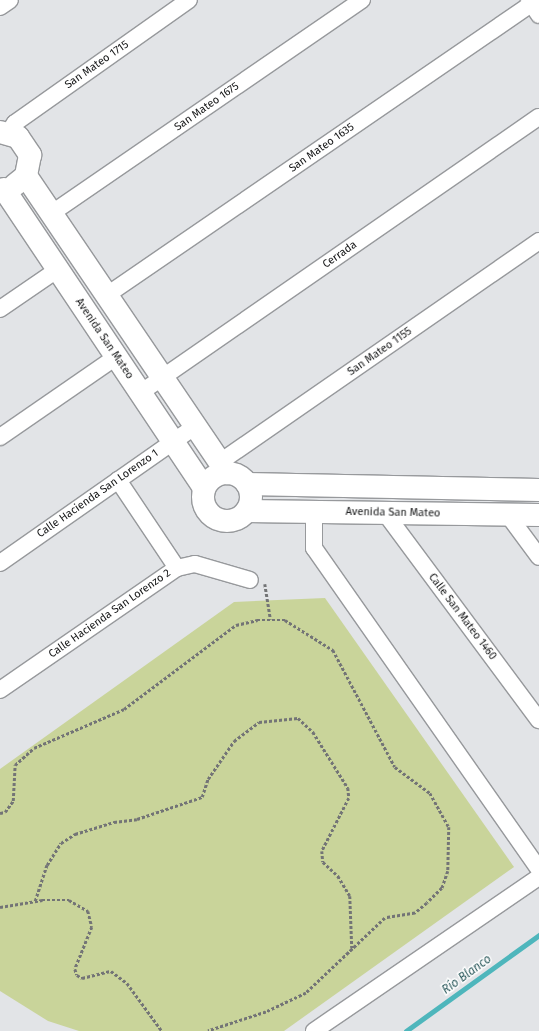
<!DOCTYPE html>
<html>
<head>
<meta charset="utf-8">
<style>
  body { margin:0 }
  #map { position:relative; width:539px; height:1031px; overflow:hidden; background:#e2e4e7; font-family:"Fira Sans",sans-serif }
  div>[style] { position:absolute }
  .green>* { inset:0; background:#c9d49a }
  .stream>* { height:4.5px; margin:-2.25px; padding:0 2.25px; transform-origin:2.25px; border-radius:2.25px; background:#4eb6bc }
  .path>* { height:2.5px; margin-top:-1.25px; transform-origin:0; background:repeating-linear-gradient(90deg,#737476 0 3px,transparent 0 5px) }
  .roads { filter:drop-shadow(1px 0 #97999c) drop-shadow(-1px 0 #97999c) drop-shadow(0 1px #97999c) drop-shadow(0 -1px #97999c) }
  .street>* { height:16px; margin:-8px; padding:0 8px; transform-origin:8px; border-radius:8px; background:#fff }
  .secondary>* { height:22px; margin:-11px; padding:0 11px; transform-origin:11px; border-radius:11px; background:#fff }
  .secondary>.ring { margin:-11px; padding:0; box-sizing:content-box; background:none; border:22px solid #fff; border-radius:50% }
  span { translate:-50% -50%; white-space:nowrap; text-align:center; line-height:1.15; -webkit-text-stroke:3px #fff; paint-order:stroke }
  .street-label { font-size:11px; color:#151617 }
  .water-label { font-size:12px; color:#29575a; font-style:italic }
</style>
</head>
<body>
<div id="map">
  <div class="green">
    <i style="clip-path:polygon(325px 598px,514px 867px,284px 1031px,79px 1031px,48px 1021px,0 991px,0 769px,234px 602px)"></i>
  </div>
  <div class="stream">
    <i style="left:406px;top:1031px;width:164px;rotate:-35.8deg"></i>
  </div>
  <div class="path">
    <i style="left:265px;top:584px;width:36px;rotate:81deg"></i>
    <i style="left:0;top:813px;width:5px;rotate:-11deg"></i>
    <i style="left:5px;top:812px;width:14px;rotate:-54deg"></i>
    <i style="left:13px;top:801px;width:36px;rotate:-87deg"></i>
    <i style="left:15px;top:765px;width:25px;rotate:-42deg"></i>
    <i style="left:34px;top:748px;width:98px;rotate:-23.4deg"></i>
    <i style="left:124px;top:709px;width:140px;rotate:-36.9deg"></i>
    <i style="left:236px;top:625px;width:22px;rotate:-13deg"></i>
    <i style="left:257px;top:620px;width:28px"></i>
    <i style="left:285px;top:620px;width:57px;rotate:32deg"></i>
    <i style="left:333px;top:650px;width:132px;rotate:62.1deg"></i>
    <i style="left:395px;top:767px;width:44px;rotate:36.6deg"></i>
    <i style="left:430px;top:793px;width:39px;rotate:61deg"></i>
    <i style="left:449px;top:827px;width:44px;rotate:91.3deg"></i>
    <i style="left:448px;top:871px;width:18px;rotate:109deg"></i>
    <i style="left:442px;top:888px;width:21px;rotate:135deg"></i>
    <i style="left:427px;top:903px;width:16px;rotate:140deg"></i>
    <i style="left:415px;top:913px;width:30px;rotate:171deg"></i>
    <i style="left:385px;top:918px;width:109px;rotate:136.5deg"></i>
    <i style="left:306px;top:993px;width:44px;rotate:154.6deg"></i>
    <i style="left:266px;top:1012px;width:61px;rotate:161.9deg"></i>
    <i style="left:35px;top:901px;width:38px;rotate:-72deg"></i>
    <i style="left:47px;top:865px;width:26px;rotate:-58deg"></i>
    <i style="left:61px;top:843px;width:17px;rotate:-33deg"></i>
    <i style="left:75px;top:834px;width:41px;rotate:-17.1deg"></i>
    <i style="left:114px;top:822px;width:23px;rotate:-7deg"></i>
    <i style="left:137px;top:819px;width:69px;rotate:-18.7deg"></i>
    <i style="left:202px;top:797px;width:19px;rotate:-72deg"></i>
    <i style="left:208px;top:779px;width:46px;rotate:-55.6deg"></i>
    <i style="left:234px;top:741px;width:31px;rotate:-37deg"></i>
    <i style="left:259px;top:722px;width:39px;rotate:-6deg"></i>
    <i style="left:298px;top:718px;width:21px;rotate:43deg"></i>
    <i style="left:313px;top:732px;width:66px;rotate:58deg"></i>
    <i style="left:348px;top:788px;width:10px;rotate:84deg"></i>
    <i style="left:349px;top:798px;width:59px;rotate:117deg"></i>
    <i style="left:322px;top:851px;width:11px;rotate:85deg"></i>
    <i style="left:323px;top:862px;width:21px;rotate:43deg"></i>
    <i style="left:338px;top:876px;width:23px;rotate:59deg"></i>
    <i style="left:350px;top:896px;width:52px;rotate:87.8deg"></i>
    <i style="left:0;top:907px;width:43px;rotate:-9.5deg"></i>
    <i style="left:42px;top:900px;width:27px"></i>
    <i style="left:69px;top:900px;width:22px;rotate:30deg"></i>
    <i style="left:88px;top:911px;width:16px;rotate:76deg"></i>
    <i style="left:92px;top:927px;width:45px;rotate:112deg"></i>
    <i style="left:75px;top:969px;width:6px;rotate:72deg"></i>
    <i style="left:77px;top:975px;width:6px;rotate:31deg"></i>
    <i style="left:82px;top:978px;width:30px;rotate:-14deg"></i>
    <i style="left:111px;top:971px;width:20px;rotate:37deg"></i>
    <i style="left:127px;top:983px;width:59px;rotate:53.9deg"></i>
  </div>
  <div class="roads">
    <div class="street">
      <i style="left:529px;top:0;width:18px;rotate:56deg"></i>
      <i style="left:0;top:7px;width:12px;rotate:-35deg"></i>
      <i style="left:8px;top:133px;width:12px;rotate:-55deg"></i>
      <i style="left:15px;top:123px;width:213px;rotate:-35.3deg"></i>
      <i style="left:52px;top:213px;width:376px;rotate:-34.5deg"></i>
      <i style="left:107px;top:295px;width:521px;rotate:-34.45deg"></i>
      <i style="left:0;top:309px;width:69px;rotate:-34.4deg"></i>
      <i style="left:140px;top:393px;width:485px;rotate:-34.7deg"></i>
      <i style="left:0;top:437px;width:141px;rotate:-34.6deg"></i>
      <i style="left:220px;top:462px;width:388px;rotate:-34.7deg"></i>
      <i style="left:118px;top:480px;width:106px;rotate:56.2deg"></i>
      <i style="left:314px;top:512px;width:36px;rotate:90deg"></i>
      <i style="left:314px;top:548px;width:392px;rotate:55deg"></i>
      <i style="left:385px;top:513px;width:258px;rotate:53.4deg"></i>
      <i style="left:508px;top:515px;width:52px;rotate:53.6deg"></i>
      <i style="left:0;top:563px;width:239px;rotate:-35deg"></i>
      <i style="left:0;top:690px;width:215px;rotate:-34.6deg"></i>
      <i style="left:177px;top:568px;width:18px;rotate:-13deg"></i>
      <i style="left:195px;top:564px;width:57px;rotate:16.2deg"></i>
      <i style="left:314px;top:1031px;width:273px;rotate:-34.4deg"></i>
    </div>
    <div class="secondary">
      <i style="left:0;top:132px;width:19px;rotate:16deg"></i>
      <i style="left:18px;top:137px;width:22px;rotate:56deg"></i>
      <i style="left:30px;top:155px;width:21px;rotate:101deg"></i>
      <i style="left:26px;top:176px;width:14px;rotate:141deg"></i>
      <i style="left:26px;top:176px;width:359px;rotate:55.9deg"></i>
      <i style="left:4px;top:189px;width:360px;rotate:56.2deg"></i>
      <i class="ring" style="left:203px;top:473px;width:26px;height:26px"></i>
      <i style="left:247px;top:484px;width:292px;rotate:1.2deg"></i>
      <i style="left:247px;top:511px;width:292px;rotate:0.8deg"></i>
    </div>
  </div>
  <div class="street-label">
    <span style="left:97px;top:65px;rotate:-35deg">San Mateo 1715</span>
    <span style="left:207px;top:107px;rotate:-35deg">San Mateo 1675</span>
    <span style="left:322px;top:148px;rotate:-35deg">San Mateo 1635</span>
    <span style="left:340px;top:255px;rotate:-35deg">Cerrada</span>
    <span style="left:104px;top:339px;rotate:56deg">Avenida San Mateo</span>
    <span style="left:380px;top:352px;rotate:-35deg">San Mateo 1155</span>
    <span style="left:98px;top:494px;rotate:-35deg">Calle Hacienda San Lorenzo 1</span>
    <span style="left:393px;top:513px;rotate:1deg">Avenida San Mateo</span>
    <span style="left:110px;top:614px;rotate:-35deg">Calle Hacienda San Lorenzo 2</span>
    <span style="left:462px;top:617px;rotate:53deg">Calle San Mateo 1460</span>
  </div>
  <div class="water-label">
    <span style="left:467px;top:975px;rotate:-36deg">Río Blanco</span>
  </div>
</div>
</body>
</html>
